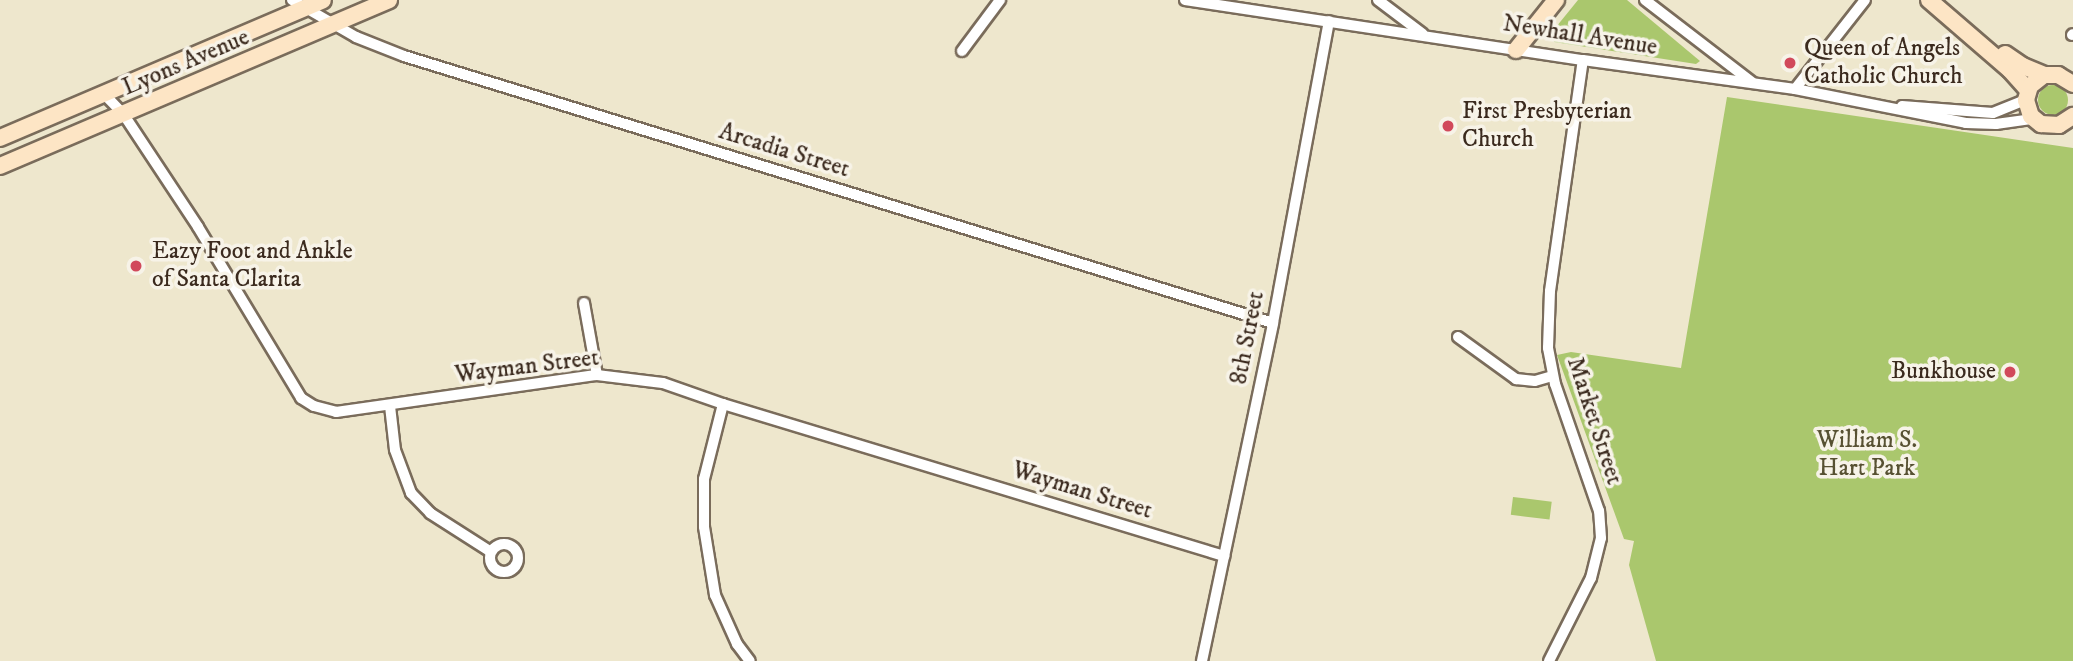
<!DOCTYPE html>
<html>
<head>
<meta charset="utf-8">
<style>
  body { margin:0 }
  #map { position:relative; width:2073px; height:661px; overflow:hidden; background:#eee7cd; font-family:"IM FELL DW Pica",serif }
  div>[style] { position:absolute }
  .green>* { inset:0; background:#aac76d; transform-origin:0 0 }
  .round { border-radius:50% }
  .roads { filter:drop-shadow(2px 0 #7a6c5b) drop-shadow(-2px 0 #7a6c5b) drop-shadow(0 2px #7a6c5b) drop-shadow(0 -2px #7a6c5b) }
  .street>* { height:10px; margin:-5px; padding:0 5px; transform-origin:5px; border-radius:5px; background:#fff }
  .street>.ring { margin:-5px; padding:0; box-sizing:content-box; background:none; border:10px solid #fff; border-radius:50% }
  .secondary>* { height:16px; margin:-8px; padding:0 8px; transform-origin:8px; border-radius:8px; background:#fde5c5 }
  .dots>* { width:19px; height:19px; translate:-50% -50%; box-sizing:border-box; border:4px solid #f7f3e8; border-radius:50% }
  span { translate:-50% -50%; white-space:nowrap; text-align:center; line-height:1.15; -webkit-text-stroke:7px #f7f3e8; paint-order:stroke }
  .street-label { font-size:24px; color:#3b2a1e }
  .poi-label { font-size:24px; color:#3b2a1e }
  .left { translate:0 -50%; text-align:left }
  .right { translate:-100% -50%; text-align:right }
  .park-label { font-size:24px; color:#575132 }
</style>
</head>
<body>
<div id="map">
  <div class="green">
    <i style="clip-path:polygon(1578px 0,1627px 0,1700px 61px,1696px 64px,1554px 42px,1552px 32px)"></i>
    <i class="round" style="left:2038px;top:85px;width:30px;height:30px"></i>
    <i style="clip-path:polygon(1727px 97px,2073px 148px,2073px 661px,1656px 661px,1629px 565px,1634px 541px,1624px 539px,1557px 355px,1571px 352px,1681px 368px)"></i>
    <i style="left:1513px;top:497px;width:39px;height:18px;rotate:7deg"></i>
  </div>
  <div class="roads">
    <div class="street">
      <i style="left:292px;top:0;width:74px;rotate:30deg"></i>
      <i style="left:356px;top:37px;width:52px;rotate:21.6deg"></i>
      <i style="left:404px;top:56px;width:909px;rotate:17.08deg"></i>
      <i style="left:1185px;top:0;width:402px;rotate:8.6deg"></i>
      <i style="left:1583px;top:60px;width:214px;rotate:7.8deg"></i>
      <i style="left:1795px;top:89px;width:174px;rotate:11.2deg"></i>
      <i style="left:1966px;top:123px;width:30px;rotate:2deg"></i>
      <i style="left:1996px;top:124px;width:37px;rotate:-8deg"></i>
      <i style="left:1378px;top:0;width:56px;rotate:37.1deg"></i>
      <i style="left:1645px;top:0;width:135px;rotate:37.5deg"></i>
      <i style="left:2072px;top:35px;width:1px;rotate:-45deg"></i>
      <i style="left:962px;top:51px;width:64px;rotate:-53.3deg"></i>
      <i style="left:1795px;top:89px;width:113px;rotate:-51.8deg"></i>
      <i style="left:105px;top:95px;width:28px;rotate:46deg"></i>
      <i style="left:124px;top:115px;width:134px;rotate:56.5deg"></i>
      <i style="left:198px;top:227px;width:200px;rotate:58.9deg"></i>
      <i style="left:301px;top:398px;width:15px;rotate:32deg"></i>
      <i style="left:314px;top:406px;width:23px;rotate:15deg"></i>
      <i style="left:336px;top:412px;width:264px;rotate:-8.1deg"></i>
      <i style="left:597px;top:375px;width:66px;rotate:6.9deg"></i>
      <i style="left:663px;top:383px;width:64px;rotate:19.3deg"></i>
      <i style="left:723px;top:404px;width:524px;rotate:16.88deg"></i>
      <i style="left:1902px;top:106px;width:91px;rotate:4.4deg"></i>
      <i style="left:1993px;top:113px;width:35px;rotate:-22deg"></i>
      <i style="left:584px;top:303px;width:73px;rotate:79.8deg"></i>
      <i style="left:1458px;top:337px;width:72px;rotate:35.9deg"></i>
      <i style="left:1516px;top:379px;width:19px;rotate:6deg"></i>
      <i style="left:1535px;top:381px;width:18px;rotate:-16deg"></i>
      <i style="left:723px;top:404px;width:77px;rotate:104.2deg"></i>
      <i style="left:704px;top:479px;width:48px;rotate:90deg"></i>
      <i style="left:704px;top:527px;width:69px;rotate:80.8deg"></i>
      <i style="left:715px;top:595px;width:54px;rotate:65.8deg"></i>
      <i style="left:737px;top:644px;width:21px;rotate:53deg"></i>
      <i style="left:390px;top:406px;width:44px;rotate:83.5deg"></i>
      <i style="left:395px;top:450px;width:46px;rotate:69.6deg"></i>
      <i style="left:411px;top:493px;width:28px;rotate:46deg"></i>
      <i style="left:430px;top:513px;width:72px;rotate:32.6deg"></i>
      <i class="ring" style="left:490px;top:544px;width:18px;height:18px"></i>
      <i style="left:1202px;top:661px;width:345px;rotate:-78.1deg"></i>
      <i style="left:1273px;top:323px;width:307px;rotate:-79.5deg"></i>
      <i style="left:1549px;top:661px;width:93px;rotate:-63.2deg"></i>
      <i style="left:1591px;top:578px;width:41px;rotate:-76deg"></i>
      <i style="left:1601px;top:538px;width:27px;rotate:-94deg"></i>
      <i style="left:1599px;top:511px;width:134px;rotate:-109.1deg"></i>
      <i style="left:1555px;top:384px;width:37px;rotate:-101deg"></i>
      <i style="left:1548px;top:348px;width:57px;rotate:-88deg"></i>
      <i style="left:1550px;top:291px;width:233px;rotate:-81.9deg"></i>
    </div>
    <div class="secondary">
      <i style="left:1929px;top:0;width:107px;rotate:40.8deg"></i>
      <i style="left:2010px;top:70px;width:27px;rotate:48deg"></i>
      <i style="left:1516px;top:50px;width:64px;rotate:-51.3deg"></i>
      <i style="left:2005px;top:54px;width:22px;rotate:34deg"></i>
      <i style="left:2023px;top:66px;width:23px;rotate:23deg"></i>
      <i style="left:2073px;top:84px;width:17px;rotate:-149deg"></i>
      <i style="left:2058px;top:75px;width:14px;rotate:180deg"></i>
      <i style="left:2044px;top:75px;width:18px;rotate:142deg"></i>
      <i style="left:2030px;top:86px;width:15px;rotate:106deg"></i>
      <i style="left:2026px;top:100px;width:17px;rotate:73deg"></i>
      <i style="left:2031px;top:116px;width:13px;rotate:39deg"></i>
      <i style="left:2041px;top:124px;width:18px;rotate:3deg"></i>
      <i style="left:2059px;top:125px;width:17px;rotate:-33deg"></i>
      <i style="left:0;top:138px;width:351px;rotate:-23.1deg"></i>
      <i style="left:0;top:166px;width:423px;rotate:-23.1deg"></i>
    </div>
  </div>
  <div class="dots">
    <i style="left:1790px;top:63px;background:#d1495b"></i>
    <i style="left:1448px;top:126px;background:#d1495b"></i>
    <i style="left:136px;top:266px;background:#d1495b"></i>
    <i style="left:2010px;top:372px;background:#d1495b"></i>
  </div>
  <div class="street-label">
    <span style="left:1580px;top:36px;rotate:9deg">Newhall Avenue</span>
    <span style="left:186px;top:63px;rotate:-23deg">Lyons Avenue</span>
    <span style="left:784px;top:151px;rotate:17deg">Arcadia Street</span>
    <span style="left:1248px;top:338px;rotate:-79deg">8th Street</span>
    <span style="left:527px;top:367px;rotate:-7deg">Wayman Street</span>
    <span style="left:1594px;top:421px;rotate:72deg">Market Street</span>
    <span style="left:1082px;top:491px;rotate:17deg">Wayman Street</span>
  </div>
  <div class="poi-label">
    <span class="left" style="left:1804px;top:63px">Queen of Angels<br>Catholic Church</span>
    <span class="left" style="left:1462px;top:126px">First Presbyterian<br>Church</span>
    <span class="left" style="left:152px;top:266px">Eazy Foot and Ankle<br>of Santa Clarita</span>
    <span class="right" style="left:1996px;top:372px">Bunkhouse</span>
  </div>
  <div class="park-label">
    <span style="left:1867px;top:455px">William S.<br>Hart Park</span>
  </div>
</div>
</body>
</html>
